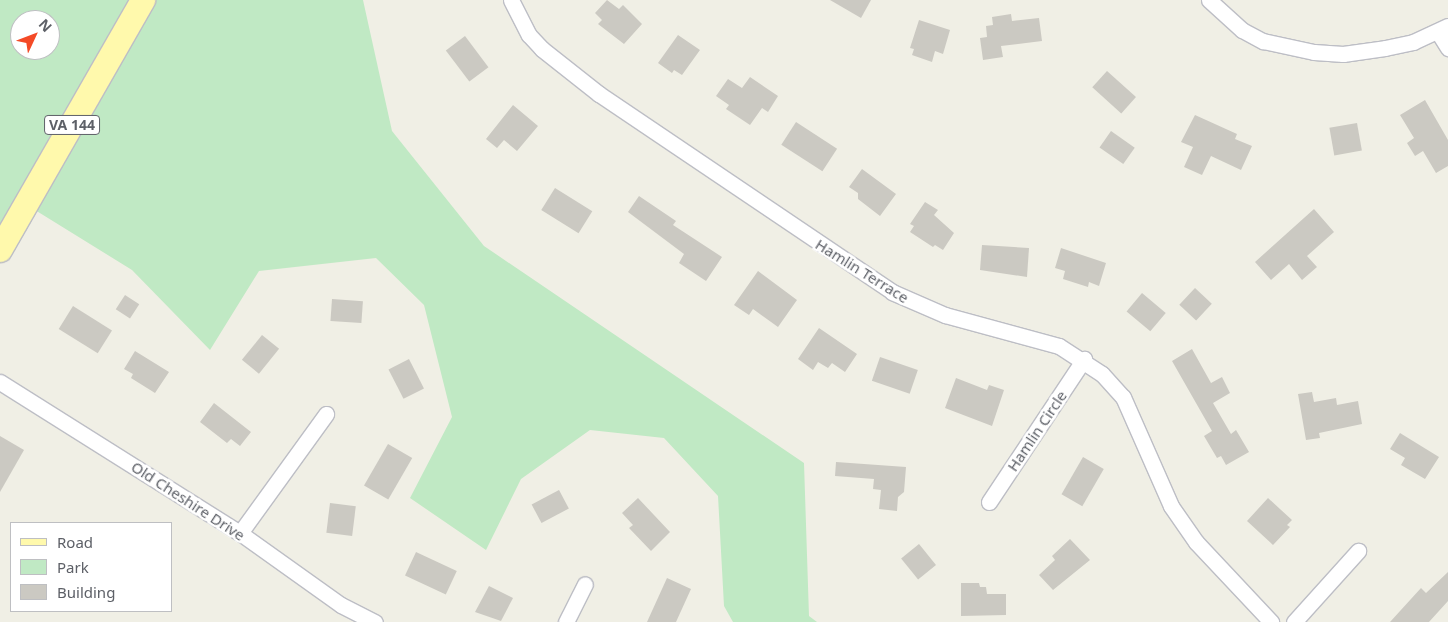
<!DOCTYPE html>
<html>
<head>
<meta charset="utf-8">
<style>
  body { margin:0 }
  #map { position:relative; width:1448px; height:622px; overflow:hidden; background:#f0efe5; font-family:"Noto Sans",sans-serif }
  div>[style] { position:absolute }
  .green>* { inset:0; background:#c0e9c4 }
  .building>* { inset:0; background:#cbc9c2; transform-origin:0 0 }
  .roads { filter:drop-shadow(1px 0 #bdbec5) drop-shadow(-1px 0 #bdbec5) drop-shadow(0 1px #bdbec5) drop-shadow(0 -1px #bdbec5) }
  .street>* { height:15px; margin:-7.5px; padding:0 7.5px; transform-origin:7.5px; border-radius:7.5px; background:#fff }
  .primary>* { height:24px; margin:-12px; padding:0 12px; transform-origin:12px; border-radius:12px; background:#fff9ac }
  span { translate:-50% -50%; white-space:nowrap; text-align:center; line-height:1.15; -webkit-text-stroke:5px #fff; paint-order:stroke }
  .shield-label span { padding:1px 4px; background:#fff; border:1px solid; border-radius:4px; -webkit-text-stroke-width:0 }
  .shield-label { font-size:14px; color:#5d6067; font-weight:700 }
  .street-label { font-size:15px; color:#5d6067 }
  .legend { position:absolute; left:10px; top:522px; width:162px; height:90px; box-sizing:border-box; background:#fff; border:1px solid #bebfc2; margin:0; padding:6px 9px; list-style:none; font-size:15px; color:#5d6067 }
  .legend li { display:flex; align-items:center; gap:10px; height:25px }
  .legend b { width:25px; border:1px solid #bebfc2 }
  .north { position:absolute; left:10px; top:10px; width:50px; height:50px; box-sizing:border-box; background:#fff; border:1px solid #bebfc2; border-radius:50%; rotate:47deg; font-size:14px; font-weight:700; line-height:20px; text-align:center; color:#5d6067 }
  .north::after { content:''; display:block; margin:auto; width:18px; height:22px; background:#f44a27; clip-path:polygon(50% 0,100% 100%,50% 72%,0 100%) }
</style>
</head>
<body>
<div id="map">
  <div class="green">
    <i style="clip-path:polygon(evenodd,0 0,130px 0,0 230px,0 0,20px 20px,50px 20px,50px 50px,20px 50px,20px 20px)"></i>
    <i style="clip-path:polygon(155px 0,363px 0,392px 131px,484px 246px,804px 463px,809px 616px,817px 622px,733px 622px,724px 606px,718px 496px,664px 438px,590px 430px,521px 479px,486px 550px,410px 498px,452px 417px,424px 305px,376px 258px,259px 271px,210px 350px,132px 270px,35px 210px)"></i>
  </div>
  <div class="building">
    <i style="clip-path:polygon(607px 0,619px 9px,623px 5px,642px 24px,624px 44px,598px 24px,602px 20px,595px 13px)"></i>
    <i style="clip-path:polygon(830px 0,871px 0,861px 18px)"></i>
    <i style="clip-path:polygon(1011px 14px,1012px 21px,1039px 18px,1042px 41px,1001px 46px,1003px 57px,983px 60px,980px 38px,987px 37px,986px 26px,993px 25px,992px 17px)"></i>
    <i style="clip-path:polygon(919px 20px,950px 30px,943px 54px,935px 51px,932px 62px,912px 55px,914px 49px,910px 48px)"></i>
    <i style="clip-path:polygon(678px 35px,700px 50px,682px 75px,674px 70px,672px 73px,658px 63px)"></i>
    <i style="left:465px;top:36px;width:39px;height:24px;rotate:53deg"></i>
    <i style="left:1107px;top:71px;width:39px;height:22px;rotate:42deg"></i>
    <i style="clip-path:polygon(750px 77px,778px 96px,768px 112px,762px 108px,750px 125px,726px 109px,729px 105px,716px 96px,728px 79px,742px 88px)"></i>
    <i style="clip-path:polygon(1425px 100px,1448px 140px,1448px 166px,1436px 173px,1423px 151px,1415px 156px,1407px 143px,1414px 138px,1400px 115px)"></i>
    <i style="clip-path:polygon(513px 105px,538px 126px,517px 151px,504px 140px,497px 148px,486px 139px)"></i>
    <i style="clip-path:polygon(1195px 115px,1237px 134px,1235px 139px,1252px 146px,1241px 170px,1211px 156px,1202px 175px,1184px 167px,1193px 147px,1181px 142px)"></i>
    <i style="left:796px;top:122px;width:49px;height:27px;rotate:33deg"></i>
    <i style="left:1357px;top:123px;width:28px;height:28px;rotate:80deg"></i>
    <i style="left:1111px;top:131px;width:29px;height:20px;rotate:35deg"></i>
    <i style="clip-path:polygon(862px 169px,896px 194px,880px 216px,858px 199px,858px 193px,849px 187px)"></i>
    <i style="left:555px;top:188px;width:44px;height:26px;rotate:32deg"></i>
    <i style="clip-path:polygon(639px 196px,676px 221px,673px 225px,722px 257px,706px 281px,679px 263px,684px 254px,628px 212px)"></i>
    <i style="clip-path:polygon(925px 202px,938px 210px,934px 215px,954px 233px,943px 250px,935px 245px,933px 247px,910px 232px,914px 226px,910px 224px)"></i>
    <i style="clip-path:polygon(1314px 209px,1334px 232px,1307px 256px,1317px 267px,1302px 280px,1289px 264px,1271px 280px,1255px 262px)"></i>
    <i style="clip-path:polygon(982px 245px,1029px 248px,1027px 277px,980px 270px)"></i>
    <i style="clip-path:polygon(1061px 248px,1106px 263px,1099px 286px,1089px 282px,1088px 287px,1063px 279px,1065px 271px,1055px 268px)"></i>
    <i style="clip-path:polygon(758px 271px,797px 300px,778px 327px,753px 309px,749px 315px,734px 305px)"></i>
    <i style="left:1195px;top:288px;width:23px;height:23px;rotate:43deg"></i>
    <i style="left:1142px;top:293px;width:31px;height:24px;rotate:40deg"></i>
    <i style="left:125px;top:295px;width:17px;height:17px;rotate:33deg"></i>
    <i style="left:332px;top:299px;width:31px;height:22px;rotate:4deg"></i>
    <i style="left:73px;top:306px;width:46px;height:27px;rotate:32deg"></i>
    <i style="clip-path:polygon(819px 328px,857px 354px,845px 372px,832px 363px,828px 368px,818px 362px,813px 370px,798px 359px)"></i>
    <i style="left:262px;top:335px;width:22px;height:32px;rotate:39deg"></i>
    <i style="clip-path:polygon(1192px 349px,1211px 383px,1222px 377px,1230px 393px,1213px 403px,1231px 434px,1236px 430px,1249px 452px,1226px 465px,1221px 456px,1217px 458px,1204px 436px,1212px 431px,1172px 361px)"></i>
    <i style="clip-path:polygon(135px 351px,169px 372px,155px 393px,131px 378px,133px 374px,124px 369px)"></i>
    <i style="left:880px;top:357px;width:40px;height:25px;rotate:19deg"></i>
    <i style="left:409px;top:359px;width:33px;height:23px;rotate:63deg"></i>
    <i style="clip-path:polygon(956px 378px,987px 390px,989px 385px,1004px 390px,992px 426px,945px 408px)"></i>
    <i style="clip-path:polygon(1312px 392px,1314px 402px,1336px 398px,1337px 405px,1358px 401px,1362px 424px,1319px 433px,1320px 438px,1306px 440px,1298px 394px)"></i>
    <i style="clip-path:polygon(214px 403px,251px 432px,240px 446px,231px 439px,227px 443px,200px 422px)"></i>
    <i style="clip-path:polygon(1400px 433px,1439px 457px,1425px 479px,1401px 465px,1405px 458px,1390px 449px)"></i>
    <i style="clip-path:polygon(0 436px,24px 450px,0 492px)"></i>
    <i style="left:388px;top:444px;width:28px;height:48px;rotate:30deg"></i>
    <i style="left:1083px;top:457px;width:24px;height:43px;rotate:30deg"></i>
    <i style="clip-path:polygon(836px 462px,906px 467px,904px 492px,898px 497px,897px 511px,879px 509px,881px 490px,873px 489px,874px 479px,835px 476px)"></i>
    <i style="left:559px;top:490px;width:21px;height:31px;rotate:62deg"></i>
    <i style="clip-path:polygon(638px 498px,670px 532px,651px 551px,629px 528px,633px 525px,622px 513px)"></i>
    <i style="clip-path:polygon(1268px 498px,1292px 520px,1287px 525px,1290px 527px,1273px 545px,1247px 521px)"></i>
    <i style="left:330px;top:503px;width:26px;height:30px;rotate:7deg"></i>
    <i style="clip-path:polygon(1070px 539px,1090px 560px,1053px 590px,1039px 575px,1055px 560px,1052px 556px)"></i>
    <i style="left:919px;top:544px;width:27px;height:23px;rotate:51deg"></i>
    <i style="left:416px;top:552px;width:45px;height:26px;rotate:25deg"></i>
    <i style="clip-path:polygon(1448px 572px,1448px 601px,1429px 622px,1390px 622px,1421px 588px,1426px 593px)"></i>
    <i style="clip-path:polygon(667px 578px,691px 589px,676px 622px,647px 622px)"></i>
    <i style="clip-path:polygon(961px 583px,979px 583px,980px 587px,986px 587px,987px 594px,1006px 594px,1006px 615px,961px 616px)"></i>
    <i style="clip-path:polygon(489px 586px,513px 598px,501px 621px,475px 612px)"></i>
  </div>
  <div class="roads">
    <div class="street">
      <i style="left:511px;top:0;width:39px;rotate:63deg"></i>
      <i style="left:529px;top:35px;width:19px;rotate:47deg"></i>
      <i style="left:542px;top:49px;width:73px;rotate:38.3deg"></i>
      <i style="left:599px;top:94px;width:354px;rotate:34deg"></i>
      <i style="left:892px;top:292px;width:58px;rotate:23.5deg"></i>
      <i style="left:945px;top:315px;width:118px;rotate:15.2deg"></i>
      <i style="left:1059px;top:346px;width:51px;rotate:33.1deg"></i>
      <i style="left:1102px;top:374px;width:31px;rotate:48deg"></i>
      <i style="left:1123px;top:397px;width:119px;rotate:66.2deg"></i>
      <i style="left:1171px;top:506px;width:44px;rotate:55.2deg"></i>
      <i style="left:1196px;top:542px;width:110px;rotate:46.8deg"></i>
      <i style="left:1209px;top:0;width:45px;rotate:42.3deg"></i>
      <i style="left:1242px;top:30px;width:24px;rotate:28deg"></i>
      <i style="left:1263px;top:41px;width:52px;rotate:12.2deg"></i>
      <i style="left:1314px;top:52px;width:29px;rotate:4deg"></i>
      <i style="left:1343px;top:54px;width:42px;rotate:-8.1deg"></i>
      <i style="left:1385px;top:48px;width:29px;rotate:-12deg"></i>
      <i style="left:1413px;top:42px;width:38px;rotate:-25deg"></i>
      <i style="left:1438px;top:32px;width:19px;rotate:58deg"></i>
      <i style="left:0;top:382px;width:284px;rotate:32.2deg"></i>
      <i style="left:240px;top:533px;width:124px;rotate:35.5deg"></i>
      <i style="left:341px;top:605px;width:38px;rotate:27deg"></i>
      <i style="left:989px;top:502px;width:172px;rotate:-56.4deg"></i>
      <i style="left:240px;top:533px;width:147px;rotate:-54.1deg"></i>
      <i style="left:566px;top:622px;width:42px;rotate:-63.4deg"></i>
      <i style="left:1294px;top:622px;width:96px;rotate:-48deg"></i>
    </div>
    <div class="primary">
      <i style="left:0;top:250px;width:288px;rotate:-60.2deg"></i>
    </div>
  </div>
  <div class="shield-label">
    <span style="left:72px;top:125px">VA 144</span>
  </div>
  <div class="street-label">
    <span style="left:862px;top:271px;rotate:32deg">Hamlin Terrace</span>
    <span style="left:1037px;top:431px;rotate:-56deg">Hamlin Circle</span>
    <span style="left:188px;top:501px;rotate:33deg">Old Cheshire Drive</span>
  </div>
  <ul class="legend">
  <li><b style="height:6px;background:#fff9ac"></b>Road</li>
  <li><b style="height:14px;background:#c0e9c4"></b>Park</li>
  <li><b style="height:14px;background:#cbc9c2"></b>Building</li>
  </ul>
  <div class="north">N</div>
</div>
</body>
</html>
